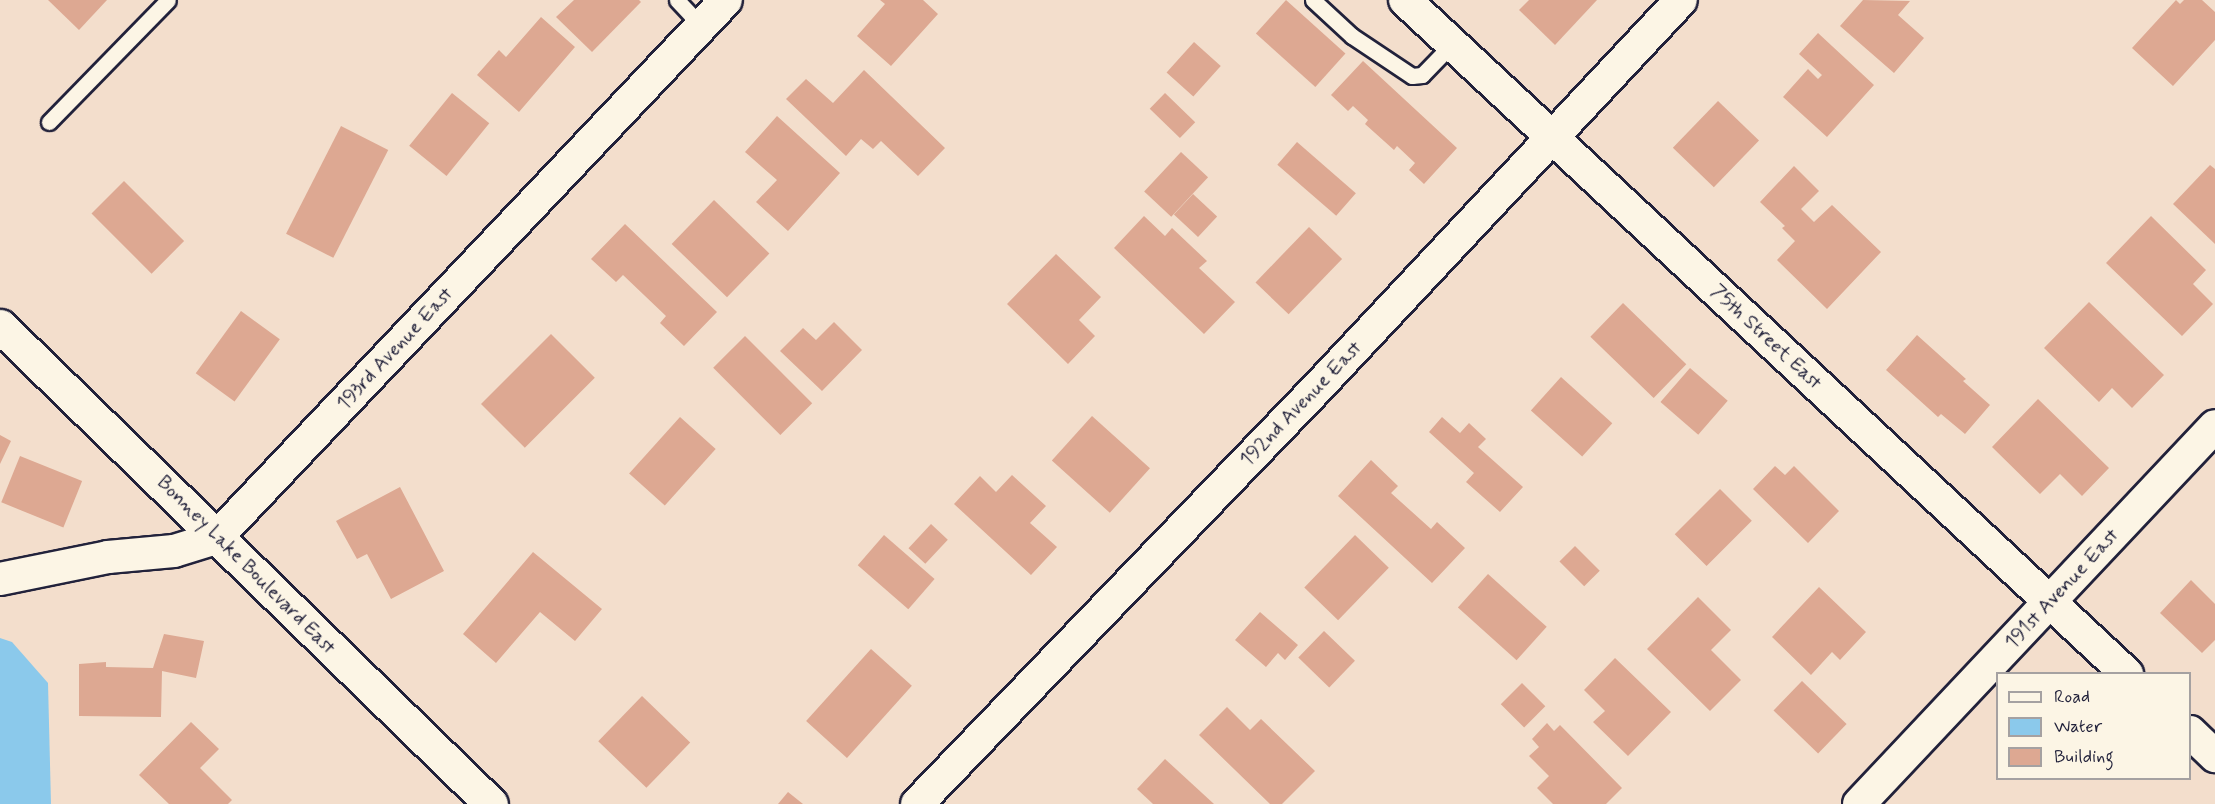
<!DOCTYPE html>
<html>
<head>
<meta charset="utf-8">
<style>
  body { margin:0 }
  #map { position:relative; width:2215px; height:804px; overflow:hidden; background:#f3decc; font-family:Mynerve,sans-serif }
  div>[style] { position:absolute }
  .water>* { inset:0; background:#8bc9eb }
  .building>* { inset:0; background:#dda892; transform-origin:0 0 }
  .roads { filter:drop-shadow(2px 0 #22223b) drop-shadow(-2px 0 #22223b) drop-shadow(0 2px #22223b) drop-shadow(0 -2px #22223b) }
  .lane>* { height:15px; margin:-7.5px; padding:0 7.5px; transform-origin:7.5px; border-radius:7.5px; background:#fcf5e5 }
  .street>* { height:32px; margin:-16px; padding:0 16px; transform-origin:16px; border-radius:16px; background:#fcf5e5 }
  .secondary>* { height:33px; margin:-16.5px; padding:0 16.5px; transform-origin:16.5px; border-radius:16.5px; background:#fcf5e5 }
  span { translate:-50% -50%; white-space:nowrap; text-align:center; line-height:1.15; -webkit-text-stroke:4.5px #fcf5e5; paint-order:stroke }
  .street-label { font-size:20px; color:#22223b }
  .legend { position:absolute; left:1996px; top:672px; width:195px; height:108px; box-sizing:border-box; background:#fcf5e5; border:2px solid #a5a1a1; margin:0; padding:8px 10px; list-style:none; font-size:18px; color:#22223b }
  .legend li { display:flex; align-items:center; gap:12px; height:30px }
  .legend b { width:30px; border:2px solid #a5a1a1 }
</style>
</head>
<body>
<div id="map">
  <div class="water">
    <i style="clip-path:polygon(0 638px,12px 642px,48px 683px,51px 804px,0 804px)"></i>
  </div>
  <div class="building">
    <i style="clip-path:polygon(48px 0,107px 0,79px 30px)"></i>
    <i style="clip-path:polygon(574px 0,639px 0,641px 2px,592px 52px,556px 17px)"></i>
    <i style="clip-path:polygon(880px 0,923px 0,938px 14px,891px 66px,857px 36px,885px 4px)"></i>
    <i style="left:1286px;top:0;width:80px;height:45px;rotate:42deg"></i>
    <i style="clip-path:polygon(1529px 0,1597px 0,1555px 45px,1519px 10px)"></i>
    <i style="clip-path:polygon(1863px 0,1910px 1px,1898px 15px,1924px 38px,1894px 73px,1840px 26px)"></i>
    <i style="clip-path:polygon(2176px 0,2180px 4px,2184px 0,2202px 0,2215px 12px,2215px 40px,2173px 86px,2132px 48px)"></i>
    <i style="clip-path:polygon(541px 17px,575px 47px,519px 112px,477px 75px,499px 50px,506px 57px)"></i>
    <i style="clip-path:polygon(1818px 33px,1874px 85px,1827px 137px,1783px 97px,1808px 69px,1818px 79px,1822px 75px,1799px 54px)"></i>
    <i style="left:1194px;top:42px;width:36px;height:41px;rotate:42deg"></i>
    <i style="clip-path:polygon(1363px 61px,1457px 148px,1424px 184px,1409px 170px,1415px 163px,1397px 146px,1394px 150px,1365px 124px,1368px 120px,1353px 106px,1348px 111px,1331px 95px)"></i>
    <i style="clip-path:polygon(864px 70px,945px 148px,918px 176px,881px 141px,873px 149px,861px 139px,846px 156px,786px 99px,806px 79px,833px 103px)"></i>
    <i style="left:452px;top:93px;width:48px;height:68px;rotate:39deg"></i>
    <i style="left:1165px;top:93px;width:42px;height:22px;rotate:44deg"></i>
    <i style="left:1718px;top:101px;width:57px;height:65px;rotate:44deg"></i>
    <i style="clip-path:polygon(777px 116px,840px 173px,788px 231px,756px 202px,777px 180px,745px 152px)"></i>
    <i style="left:341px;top:126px;width:53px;height:121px;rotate:27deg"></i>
    <i style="left:1297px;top:142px;width:78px;height:30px;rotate:41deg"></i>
    <i style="left:1181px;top:152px;width:37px;height:54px;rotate:43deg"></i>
    <i style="clip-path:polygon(2210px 165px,2215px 169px,2215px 244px,2173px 204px)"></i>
    <i style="clip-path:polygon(1794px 166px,1819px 191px,1801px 209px,1814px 222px,1832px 205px,1881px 252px,1827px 309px,1777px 260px,1795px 241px,1782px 228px,1785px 226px,1760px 202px)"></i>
    <i style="left:124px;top:181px;width:85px;height:46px;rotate:45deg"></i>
    <i style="left:1193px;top:194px;width:33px;height:28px;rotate:43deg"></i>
    <i style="left:714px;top:200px;width:77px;height:61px;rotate:44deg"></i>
    <i style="clip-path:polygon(1144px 216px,1165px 236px,1172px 228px,1207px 261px,1199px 268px,1235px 302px,1204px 334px,1114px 248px)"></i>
    <i style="clip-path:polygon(2151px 216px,2206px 270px,2193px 284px,2213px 304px,2182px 336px,2106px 263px)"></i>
    <i style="clip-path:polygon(625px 224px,717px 312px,684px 346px,660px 323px,666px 316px,623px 275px,616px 282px,591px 259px)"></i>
    <i style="left:1309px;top:227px;width:46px;height:77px;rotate:44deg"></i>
    <i style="clip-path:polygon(1056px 254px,1101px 297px,1079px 320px,1095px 336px,1068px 364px,1007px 304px)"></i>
    <i style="clip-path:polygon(2089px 302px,2164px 375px,2132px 408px,2112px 388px,2099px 402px,2044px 348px)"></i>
    <i style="left:1623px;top:303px;width:88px;height:47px;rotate:44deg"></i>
    <i style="left:241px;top:311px;width:48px;height:77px;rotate:36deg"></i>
    <i style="clip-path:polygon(834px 322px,862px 350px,822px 391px,780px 351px,803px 328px,816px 340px)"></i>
    <i style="left:551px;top:334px;width:62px;height:99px;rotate:45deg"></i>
    <i style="clip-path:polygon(1917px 335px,1966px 379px,1963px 381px,1990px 405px,1965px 434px,1941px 414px,1938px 417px,1886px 370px)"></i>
    <i style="left:745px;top:336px;width:95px;height:45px;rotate:45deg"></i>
    <i style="left:1690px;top:368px;width:50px;height:45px;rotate:41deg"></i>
    <i style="left:1561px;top:377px;width:69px;height:45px;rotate:42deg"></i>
    <i style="clip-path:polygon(2038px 399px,2109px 468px,2082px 496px,2060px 474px,2040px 494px,1992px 447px)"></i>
    <i style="left:1092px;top:416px;width:78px;height:60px;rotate:42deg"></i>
    <i style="left:680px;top:417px;width:48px;height:76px;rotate:42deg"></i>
    <i style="clip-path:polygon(1442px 417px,1460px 433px,1469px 423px,1486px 439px,1478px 447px,1523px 487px,1500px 512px,1466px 482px,1474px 473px,1429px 432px)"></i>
    <i style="clip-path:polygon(0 435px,11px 441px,0 464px)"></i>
    <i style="left:20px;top:456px;width:67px;height:50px;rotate:22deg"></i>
    <i style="clip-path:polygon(1371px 460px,1398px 486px,1391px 493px,1431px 529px,1437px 522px,1465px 548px,1432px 583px,1338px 496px)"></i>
    <i style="clip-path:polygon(1775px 466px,1785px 475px,1794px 466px,1839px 511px,1808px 543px,1753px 489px)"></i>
    <i style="clip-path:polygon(1012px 475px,1046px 506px,1030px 523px,1057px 547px,1031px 575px,954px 504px,980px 476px,996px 492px)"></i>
    <i style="clip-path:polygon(400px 487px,444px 571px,391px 599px,367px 554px,357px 559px,336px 521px)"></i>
    <i style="left:1720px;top:489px;width:45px;height:64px;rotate:45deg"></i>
    <i style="left:931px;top:524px;width:23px;height:33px;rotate:43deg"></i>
    <i style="left:884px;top:535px;width:67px;height:40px;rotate:41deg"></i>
    <i style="left:1355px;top:535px;width:47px;height:73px;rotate:44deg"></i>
    <i style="left:1575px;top:546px;width:35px;height:22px;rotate:45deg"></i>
    <i style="clip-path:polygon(533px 552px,602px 609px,575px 641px,540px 612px,496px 663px,463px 634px)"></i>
    <i style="left:1488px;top:574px;width:79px;height:45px;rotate:42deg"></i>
    <i style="clip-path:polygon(2191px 580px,2215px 604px,2215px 640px,2202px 653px,2160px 613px)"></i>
    <i style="clip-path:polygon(1819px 587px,1866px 632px,1840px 660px,1832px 652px,1811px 675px,1772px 637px)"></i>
    <i style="clip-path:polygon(1698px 597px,1731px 630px,1711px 650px,1741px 680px,1710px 711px,1647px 649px)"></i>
    <i style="clip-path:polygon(1260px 612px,1298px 645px,1285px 660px,1278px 653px,1266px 667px,1235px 640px)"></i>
    <i style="left:1324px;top:631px;width:43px;height:37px;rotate:44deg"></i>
    <i style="clip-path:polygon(164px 634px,204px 641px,196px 678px,162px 671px,161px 717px,79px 716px,79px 664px,106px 662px,106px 667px,153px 668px)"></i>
    <i style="left:871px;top:649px;width:55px;height:97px;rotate:42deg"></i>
    <i style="clip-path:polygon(1615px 658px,1671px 712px,1628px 756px,1593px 722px,1605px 711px,1584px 690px)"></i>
    <i style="left:1802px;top:681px;width:62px;height:41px;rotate:44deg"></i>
    <i style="left:1522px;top:683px;width:33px;height:30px;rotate:45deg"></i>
    <i style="left:642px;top:696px;width:67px;height:63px;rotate:44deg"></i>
    <i style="clip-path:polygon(1227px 707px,1250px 730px,1261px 719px,1315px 771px,1282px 804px,1270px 804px,1199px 735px)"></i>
    <i style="clip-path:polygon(191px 722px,219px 749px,200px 768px,232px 800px,228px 804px,169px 804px,139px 775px)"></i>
    <i style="clip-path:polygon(1547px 723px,1554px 731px,1560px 725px,1622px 788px,1606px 804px,1553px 804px,1537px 788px,1549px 776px,1529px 756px,1539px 747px,1532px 739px)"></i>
    <i style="clip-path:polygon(1165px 759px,1214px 804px,1153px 804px,1137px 789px)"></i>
    <i style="clip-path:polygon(788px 792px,803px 804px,778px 804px)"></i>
  </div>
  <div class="roads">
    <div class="lane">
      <i style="left:677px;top:0;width:35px;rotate:47deg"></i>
      <i style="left:1313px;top:0;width:53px;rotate:42.7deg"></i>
      <i style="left:1352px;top:36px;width:72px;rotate:33.7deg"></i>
      <i style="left:1412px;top:76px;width:10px;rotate:-6deg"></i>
      <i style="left:1422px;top:75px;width:43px;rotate:-45.9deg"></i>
      <i style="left:49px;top:122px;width:170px;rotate:-45.7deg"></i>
    </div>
    <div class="street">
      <i style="left:1405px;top:0;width:988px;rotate:43.03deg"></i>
      <i style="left:0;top:579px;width:110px;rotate:-11.5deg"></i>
      <i style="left:108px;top:557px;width:66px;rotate:-5.2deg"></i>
      <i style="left:174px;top:551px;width:44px;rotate:-17.2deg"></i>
      <i style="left:216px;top:538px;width:741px;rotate:-46.53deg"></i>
      <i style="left:2190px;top:732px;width:35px;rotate:44deg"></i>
      <i style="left:917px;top:804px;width:583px;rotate:-46.11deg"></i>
      <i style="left:1321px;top:384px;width:526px;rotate:-46.85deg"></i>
      <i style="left:1859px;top:804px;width:519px;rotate:-46.72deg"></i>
    </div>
    <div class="secondary">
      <i style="left:0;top:326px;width:685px;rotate:44.23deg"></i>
    </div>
  </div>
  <div class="street-label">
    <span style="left:1766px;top:337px;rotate:43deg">75th Street East</span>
    <span style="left:395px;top:349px;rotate:-47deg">193rd Avenue East</span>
    <span style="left:1301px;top:404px;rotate:-46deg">192nd Avenue East</span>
    <span style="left:246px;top:565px;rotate:45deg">Bonney Lake Boulevard East</span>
    <span style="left:2062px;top:589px;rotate:-47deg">191st Avenue East</span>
  </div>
  <ul class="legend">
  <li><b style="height:8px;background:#fcf5e5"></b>Road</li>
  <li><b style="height:16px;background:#8bc9eb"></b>Water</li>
  <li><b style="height:16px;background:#dda892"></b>Building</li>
  </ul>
</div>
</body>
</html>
